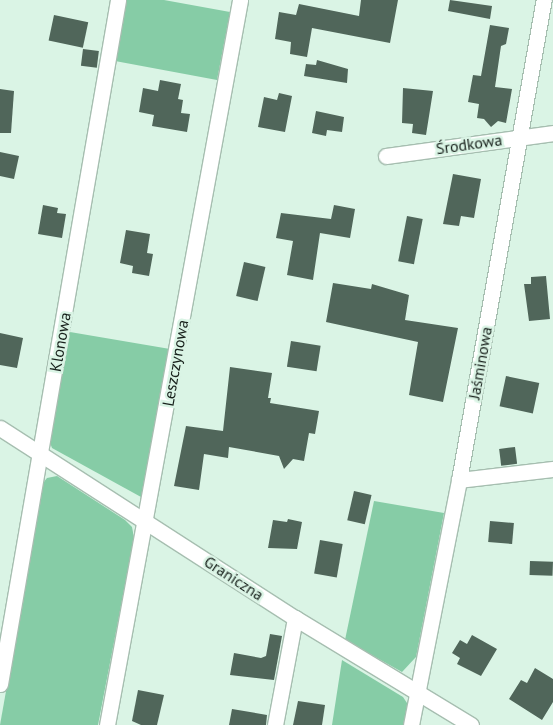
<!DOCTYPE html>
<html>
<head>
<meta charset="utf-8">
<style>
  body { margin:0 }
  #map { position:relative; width:553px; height:725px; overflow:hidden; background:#daf4e5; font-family:"PT Sans",sans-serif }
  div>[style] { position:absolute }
  .green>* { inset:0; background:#86cca6 }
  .building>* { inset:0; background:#50665a; transform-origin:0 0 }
  .roads { filter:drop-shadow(1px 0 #a6beb0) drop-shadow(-1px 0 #a6beb0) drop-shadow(0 1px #a6beb0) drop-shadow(0 -1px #a6beb0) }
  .street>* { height:15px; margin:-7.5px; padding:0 7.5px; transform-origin:7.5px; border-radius:7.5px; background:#fff }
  span { translate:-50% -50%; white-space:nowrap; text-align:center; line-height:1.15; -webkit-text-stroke:5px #daf4e5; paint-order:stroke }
  .street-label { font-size:16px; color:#18211c }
</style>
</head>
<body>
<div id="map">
  <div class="green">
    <i style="clip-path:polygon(125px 0,164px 0,230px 12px,217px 80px,115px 61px)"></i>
    <i style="clip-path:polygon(70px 332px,170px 349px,141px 497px,52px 448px,49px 440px)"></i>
    <i style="clip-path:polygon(57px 476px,125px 520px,132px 527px,134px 538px,98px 725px,0 725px,43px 483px,47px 478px)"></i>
    <i style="clip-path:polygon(374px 501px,444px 513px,416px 657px,402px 672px,345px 640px)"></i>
    <i style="clip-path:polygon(342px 660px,403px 697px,409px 706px,406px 725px,332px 725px)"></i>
  </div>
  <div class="building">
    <i style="clip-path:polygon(361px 0,398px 0,390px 43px,312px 28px,307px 57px,290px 54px,291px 42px,275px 39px,279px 12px,296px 15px,299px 4px,359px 16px)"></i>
    <i style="clip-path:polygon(450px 0,492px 6px,490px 19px,448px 11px)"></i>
    <i style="left:54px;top:15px;width:35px;height:26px;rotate:12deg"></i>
    <i style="clip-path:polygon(490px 25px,509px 28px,506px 44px,501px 46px,495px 87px,512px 89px,506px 123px,498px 121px,491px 127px,484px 119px,477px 118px,479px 104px,468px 102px,473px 75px,481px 76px)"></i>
    <i style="left:83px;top:49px;width:16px;height:17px;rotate:7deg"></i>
    <i style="clip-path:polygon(317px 60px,348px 69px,347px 83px,304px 76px,306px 64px,316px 65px)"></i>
    <i style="clip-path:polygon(160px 80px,181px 84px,178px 99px,183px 100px,181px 113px,190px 114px,187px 132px,152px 126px,154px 115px,139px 112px,143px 88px,158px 91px)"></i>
    <i style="clip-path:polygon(403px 88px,433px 91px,426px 135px,412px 133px,413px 124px,402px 123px)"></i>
    <i style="clip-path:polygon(0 89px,14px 91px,11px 133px,0 133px)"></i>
    <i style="clip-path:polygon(279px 93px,292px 96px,285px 132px,258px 127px,264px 97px,277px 100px)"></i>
    <i style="clip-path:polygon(316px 111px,344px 117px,342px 132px,327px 130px,326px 136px,312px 133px)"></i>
    <i style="clip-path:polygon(0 152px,19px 156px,14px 179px,0 176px)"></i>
    <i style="clip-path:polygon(453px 174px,481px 179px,474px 218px,461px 216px,459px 226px,443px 224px)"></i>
    <i style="clip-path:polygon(43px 205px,58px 208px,57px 213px,66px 214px,62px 238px,38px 234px)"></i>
    <i style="clip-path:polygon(334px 205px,355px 209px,350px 238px,320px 233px,313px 280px,287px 275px,293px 241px,276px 238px,281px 213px,331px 219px)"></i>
    <i style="left:407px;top:216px;width:16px;height:46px;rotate:11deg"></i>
    <i style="clip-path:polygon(126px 230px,150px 234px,147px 253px,153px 254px,149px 276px,132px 273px,133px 266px,120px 263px)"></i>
    <i style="left:244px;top:262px;width:22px;height:35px;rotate:13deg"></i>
    <i style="clip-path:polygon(546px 276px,550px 319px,529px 321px,524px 284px,531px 284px,531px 277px)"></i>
    <i style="clip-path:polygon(333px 283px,371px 289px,372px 284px,409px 295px,405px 320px,458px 328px,443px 402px,409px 395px,418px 342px,326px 322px)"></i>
    <i style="clip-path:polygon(0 333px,23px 338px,17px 368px,0 365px)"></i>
    <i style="left:291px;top:341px;width:30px;height:26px;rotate:9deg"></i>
    <i style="clip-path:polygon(230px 367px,272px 373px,268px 398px,271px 398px,270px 403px,319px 411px,315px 434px,309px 433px,304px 461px,293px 459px,284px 469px,279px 456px,229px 447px,228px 458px,204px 454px,199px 490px,174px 486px,186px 426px,223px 431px)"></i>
    <i style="left:506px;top:376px;width:34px;height:31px;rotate:12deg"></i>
    <i style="left:515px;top:447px;width:17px;height:16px;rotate:83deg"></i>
    <i style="left:354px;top:491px;width:18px;height:30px;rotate:13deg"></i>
    <i style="clip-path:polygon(288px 519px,302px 522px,297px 549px,268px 548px,273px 520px,287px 522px)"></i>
    <i style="left:490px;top:521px;width:24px;height:21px;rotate:5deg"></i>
    <i style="left:320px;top:540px;width:23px;height:34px;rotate:10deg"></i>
    <i style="left:530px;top:561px;width:23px;height:14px;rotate:2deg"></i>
    <i style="clip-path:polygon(270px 634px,282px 636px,274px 680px,230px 675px,234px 653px,261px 658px,266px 656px)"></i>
    <i style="clip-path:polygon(472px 635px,497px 649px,481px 676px,457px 664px,460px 658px,452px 653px,460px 640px,467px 644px)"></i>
    <i style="clip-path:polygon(535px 668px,553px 679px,553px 702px,542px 720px,509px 699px,521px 680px,527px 683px)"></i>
    <i style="clip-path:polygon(138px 690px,164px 695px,157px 725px,141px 725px,132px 721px)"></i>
    <i style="clip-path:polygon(298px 701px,325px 705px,322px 725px,293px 725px)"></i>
    <i style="clip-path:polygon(232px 709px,267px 715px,266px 725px,229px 725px)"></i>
  </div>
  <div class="roads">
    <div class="street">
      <i style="left:386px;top:156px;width:169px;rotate:-7.8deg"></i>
      <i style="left:0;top:428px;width:351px;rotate:32.8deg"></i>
      <i style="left:295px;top:618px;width:206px;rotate:31.3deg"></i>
      <i style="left:459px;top:480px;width:95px;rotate:-6.7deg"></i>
      <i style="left:0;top:684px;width:694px;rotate:-80.21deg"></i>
      <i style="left:107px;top:725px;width:737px;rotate:-79.6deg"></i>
      <i style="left:275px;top:725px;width:109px;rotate:-79.4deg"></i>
      <i style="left:411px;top:725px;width:250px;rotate:-78.9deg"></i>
      <i style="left:459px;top:480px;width:487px;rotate:-80deg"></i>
    </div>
  </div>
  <div class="street-label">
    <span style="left:469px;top:144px;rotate:-8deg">Środkowa</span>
    <span style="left:60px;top:342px;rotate:-80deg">Klonowa</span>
    <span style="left:175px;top:363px;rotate:-80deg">Leszczynowa</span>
    <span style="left:480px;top:363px;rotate:-80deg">Jaśminowa</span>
    <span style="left:234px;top:578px;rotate:33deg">Graniczna</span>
  </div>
</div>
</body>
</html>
